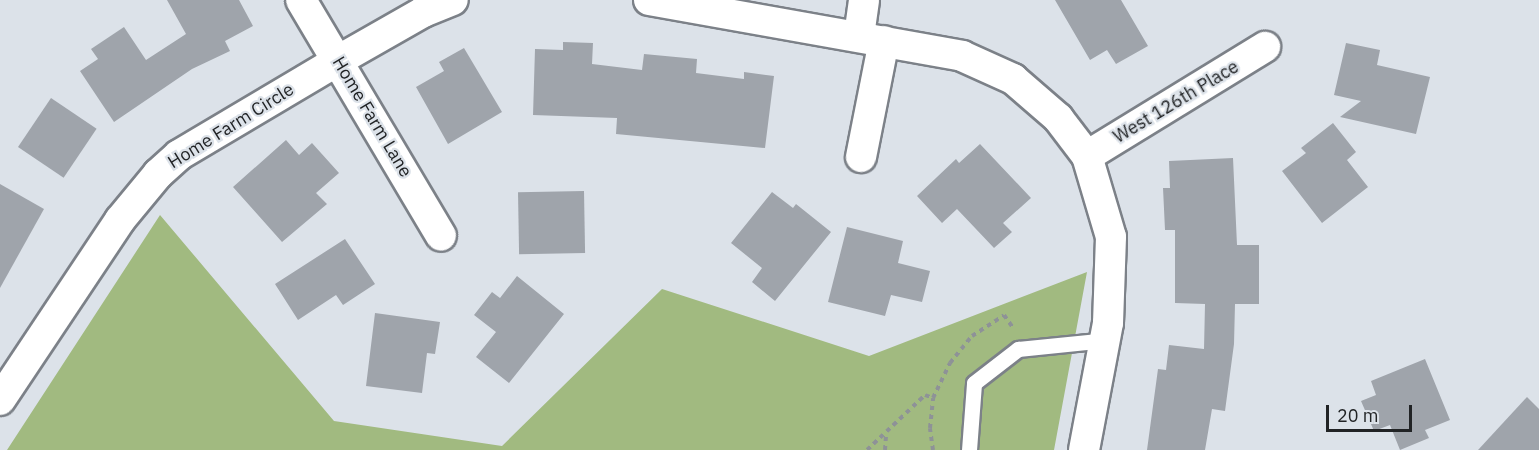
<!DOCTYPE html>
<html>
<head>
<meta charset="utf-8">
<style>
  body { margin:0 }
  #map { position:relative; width:1539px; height:450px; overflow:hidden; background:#dce2e9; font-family:"IBM Plex Sans",sans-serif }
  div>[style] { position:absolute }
  .green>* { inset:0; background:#a1ba80 }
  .building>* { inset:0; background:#9fa4ab; transform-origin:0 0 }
  .path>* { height:4px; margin-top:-2px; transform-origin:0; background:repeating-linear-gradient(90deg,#8e9297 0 4.5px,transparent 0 9px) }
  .roads { filter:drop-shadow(2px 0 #7c8188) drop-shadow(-2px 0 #7c8188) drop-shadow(0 2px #7c8188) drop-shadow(0 -2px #7c8188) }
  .service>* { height:15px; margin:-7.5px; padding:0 7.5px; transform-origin:7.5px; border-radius:7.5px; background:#fff }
  .minor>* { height:30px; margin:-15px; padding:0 15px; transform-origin:15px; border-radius:15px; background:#fff }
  span { translate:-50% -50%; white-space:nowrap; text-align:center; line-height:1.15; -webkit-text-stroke:4.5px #dce2e9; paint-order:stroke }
  .street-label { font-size:18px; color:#212325 }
  .scale { position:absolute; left:1326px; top:405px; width:86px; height:27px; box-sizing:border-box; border:3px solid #212325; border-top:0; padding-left:8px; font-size:18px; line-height:21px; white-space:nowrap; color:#212325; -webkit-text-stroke:4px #dce2e9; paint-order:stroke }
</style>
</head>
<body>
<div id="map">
  <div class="green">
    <i style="clip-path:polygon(160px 215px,334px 421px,502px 446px,662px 289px,869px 356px,1087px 272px,1054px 450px,7px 450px)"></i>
  </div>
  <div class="building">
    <i style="clip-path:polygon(167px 0,239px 0,253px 26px,225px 41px,230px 51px,192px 69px,114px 122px,80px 71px,98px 59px,91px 49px,124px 27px,146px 60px,186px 34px)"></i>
    <i style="clip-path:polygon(1055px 0,1121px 0,1148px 46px,1116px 64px,1107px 50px,1090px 60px)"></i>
    <i style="clip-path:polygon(563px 42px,593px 43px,592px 64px,642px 70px,644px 54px,697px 59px,696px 73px,744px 79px,744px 72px,774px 76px,765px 148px,616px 134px,617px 118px,533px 115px,535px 49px,563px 50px)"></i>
    <i style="clip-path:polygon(1346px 43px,1380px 50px,1377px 65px,1430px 77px,1416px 134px,1340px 117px,1361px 101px,1334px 95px)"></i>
    <i style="clip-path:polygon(464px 48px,502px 112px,448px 144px,416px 87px,444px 71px,439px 62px)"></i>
    <i style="left:51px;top:98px;width:55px;height:59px;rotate:34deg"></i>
    <i style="clip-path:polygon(1333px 123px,1356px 152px,1347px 160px,1368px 187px,1322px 223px,1282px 171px,1306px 153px,1301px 148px)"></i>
    <i style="clip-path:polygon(286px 140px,299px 155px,312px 143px,339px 173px,316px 193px,327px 204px,282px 242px,233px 187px)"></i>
    <i style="clip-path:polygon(980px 144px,1031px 198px,1003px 223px,1012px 232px,994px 248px,957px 209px,942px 223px,917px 196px,956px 159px,959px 163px)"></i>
    <i style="clip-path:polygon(1233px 158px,1237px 245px,1259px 245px,1259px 304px,1235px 304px,1234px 344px,1225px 411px,1212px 409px,1205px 450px,1147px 450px,1158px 369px,1166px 370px,1169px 345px,1204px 349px,1205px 304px,1175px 303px,1175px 230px,1165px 230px,1163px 188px,1170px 188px,1169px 161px)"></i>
    <i style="clip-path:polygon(0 184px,44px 209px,0 288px)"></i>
    <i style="left:584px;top:191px;width:62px;height:66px;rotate:89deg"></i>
    <i style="clip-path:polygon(772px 192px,793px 208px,796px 204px,831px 232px,775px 301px,752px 282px,762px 268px,731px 243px)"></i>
    <i style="clip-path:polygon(847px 227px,903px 241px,898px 263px,930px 271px,922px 302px,891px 295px,885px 316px,828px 302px)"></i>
    <i style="clip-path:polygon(345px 239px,375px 284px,343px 305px,336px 295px,298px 320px,275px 284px)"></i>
    <i style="clip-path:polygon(517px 276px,564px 314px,509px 383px,476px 357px,496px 332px,474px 315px,492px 292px,500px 298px)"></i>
    <i style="clip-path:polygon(375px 313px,440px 322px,435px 354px,427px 353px,422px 393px,366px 386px)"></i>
    <i style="clip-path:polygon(1425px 359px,1450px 420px,1425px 430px,1429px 438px,1400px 450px,1390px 425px,1374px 431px,1361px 401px,1376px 395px,1371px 381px)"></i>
    <i style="clip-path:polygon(1527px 397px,1539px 409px,1539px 450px,1478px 450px)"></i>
  </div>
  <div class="path">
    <i style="left:867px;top:450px;width:80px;rotate:-43.5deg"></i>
    <i style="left:925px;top:395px;width:9px;rotate:21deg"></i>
    <i style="left:885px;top:450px;width:16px;rotate:-86deg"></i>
    <i style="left:933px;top:450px;width:22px;rotate:-98deg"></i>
    <i style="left:930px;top:428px;width:30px;rotate:-84deg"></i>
    <i style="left:933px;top:398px;width:39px;rotate:-64deg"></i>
    <i style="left:950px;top:363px;width:35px;rotate:-51deg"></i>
    <i style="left:972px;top:336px;width:38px;rotate:-33deg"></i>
    <i style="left:1004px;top:315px;width:16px;rotate:55deg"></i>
  </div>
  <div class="roads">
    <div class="service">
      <i style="left:969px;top:450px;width:67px;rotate:-85.7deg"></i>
      <i style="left:974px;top:383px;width:56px;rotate:-37.7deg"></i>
      <i style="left:1018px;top:349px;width:88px;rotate:-5.8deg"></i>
    </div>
    <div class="minor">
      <i style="left:301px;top:0;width:274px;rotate:59.3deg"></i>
      <i style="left:649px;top:0;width:318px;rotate:10.1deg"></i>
      <i style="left:962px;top:56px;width:56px;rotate:24.3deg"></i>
      <i style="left:1013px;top:79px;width:60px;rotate:40.9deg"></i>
      <i style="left:1058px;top:118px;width:48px;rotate:52.7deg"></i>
      <i style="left:1087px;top:156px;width:84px;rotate:73.5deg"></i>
      <i style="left:1111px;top:237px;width:86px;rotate:92deg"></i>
      <i style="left:1108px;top:323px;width:129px;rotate:100.7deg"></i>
      <i style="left:859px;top:36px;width:36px;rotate:-82deg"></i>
      <i style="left:1087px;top:156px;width:209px;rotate:-31.5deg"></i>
      <i style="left:861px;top:157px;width:118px;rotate:-78.8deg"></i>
      <i style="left:0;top:400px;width:216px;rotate:-56.3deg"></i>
      <i style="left:120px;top:220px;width:60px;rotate:-50.4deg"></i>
      <i style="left:158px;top:174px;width:28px;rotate:-42deg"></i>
      <i style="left:179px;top:155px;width:186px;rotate:-30.7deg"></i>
      <i style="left:339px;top:60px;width:97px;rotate:-29.7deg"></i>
      <i style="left:423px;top:12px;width:32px;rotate:-22deg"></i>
    </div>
  </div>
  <div class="street-label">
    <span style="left:1176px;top:102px;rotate:-31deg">West 126th Place</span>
    <span style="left:372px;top:117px;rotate:59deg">Home Farm Lane</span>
    <span style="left:231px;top:126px;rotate:-32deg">Home Farm Circle</span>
  </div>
  <div class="scale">20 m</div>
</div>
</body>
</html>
